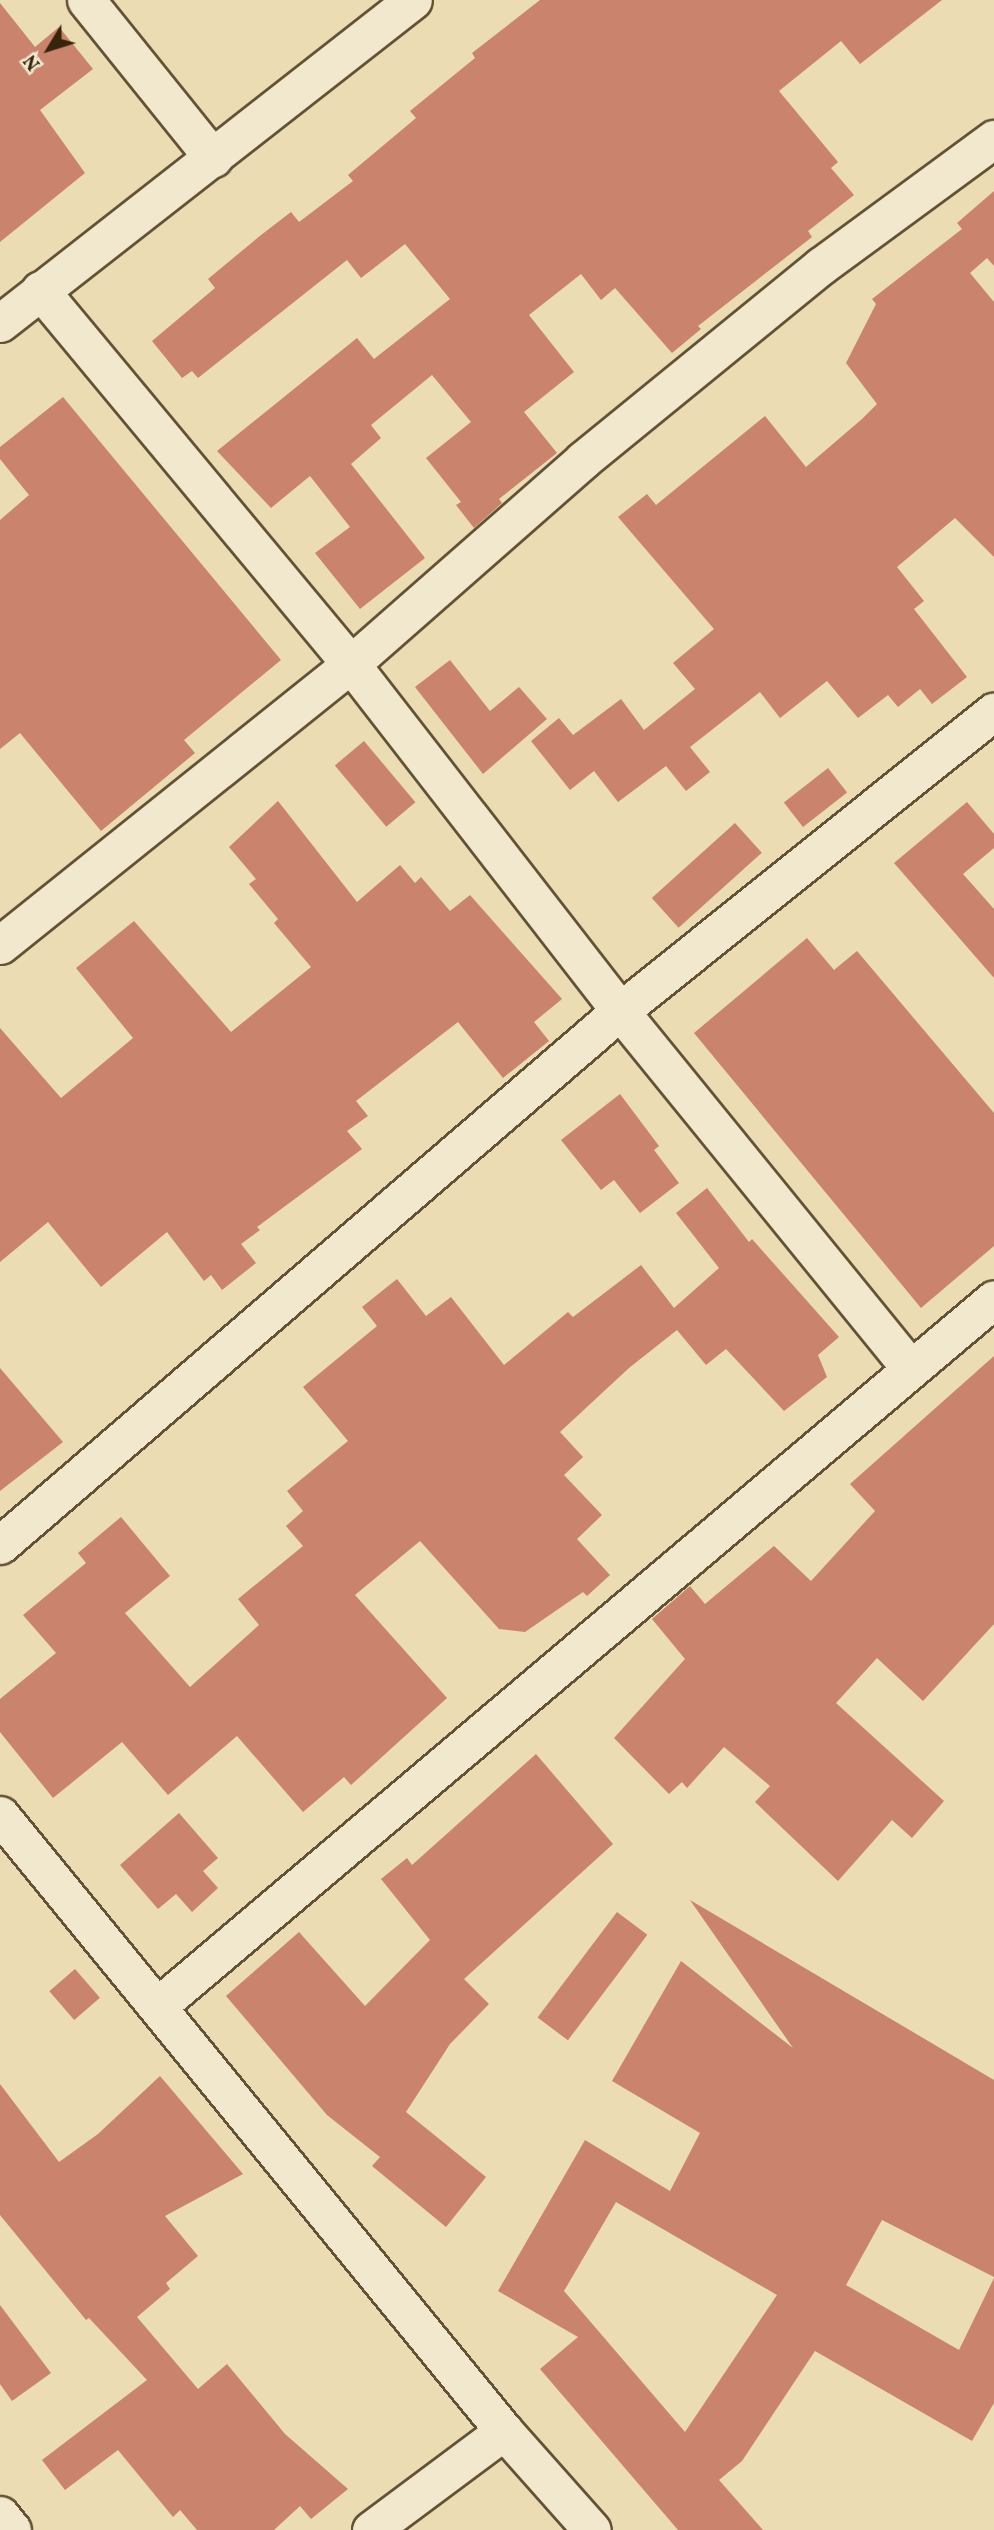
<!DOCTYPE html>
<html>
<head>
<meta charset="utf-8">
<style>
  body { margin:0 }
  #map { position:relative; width:994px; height:2530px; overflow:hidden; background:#ebdcb3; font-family:Vollkorn,serif }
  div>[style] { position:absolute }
  .building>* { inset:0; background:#ca836c; transform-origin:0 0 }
  .roads { filter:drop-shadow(2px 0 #635235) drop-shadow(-2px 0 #635235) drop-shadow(0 2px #635235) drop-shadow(0 -2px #635235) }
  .minor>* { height:37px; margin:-18.5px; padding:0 18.5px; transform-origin:18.5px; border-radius:18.5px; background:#f2e8ce }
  span { translate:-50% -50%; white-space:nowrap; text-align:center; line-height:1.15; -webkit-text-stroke:5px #f2e8ce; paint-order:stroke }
  .north { position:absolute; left:14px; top:14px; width:70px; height:70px; -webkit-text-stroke:5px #f2e8ce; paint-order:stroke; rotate:232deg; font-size:19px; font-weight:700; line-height:28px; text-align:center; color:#36240b }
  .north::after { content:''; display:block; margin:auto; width:24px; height:32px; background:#36240b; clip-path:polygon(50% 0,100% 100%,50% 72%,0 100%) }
</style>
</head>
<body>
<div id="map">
  <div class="building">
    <i style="clip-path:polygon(540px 0,942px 0,860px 64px,841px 41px,779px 91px,838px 162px,831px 168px,854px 195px,808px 231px,812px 237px,698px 326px,701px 329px,672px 353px,615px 288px,601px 300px,581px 274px,529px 315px,574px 372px,524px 412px,557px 453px,499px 499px,502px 503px,474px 528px,456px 505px,461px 502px,426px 458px,471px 422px,432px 375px,371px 425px,381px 438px,351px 464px,425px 558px,360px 609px,315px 553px,350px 527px,310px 476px,271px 508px,217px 451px,357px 338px,374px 359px,450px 299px,405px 244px,361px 278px,347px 260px,198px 378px,192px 371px,182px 378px,152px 341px,215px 288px,208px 279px,261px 235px,291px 212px,299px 222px,353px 181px,348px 175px,416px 118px,410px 111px,475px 58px,472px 53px)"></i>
    <i style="clip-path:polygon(0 3px,35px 47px,59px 27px,93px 69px,40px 110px,85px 173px,0 242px)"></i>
    <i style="clip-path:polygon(994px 191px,994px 266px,987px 258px,970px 273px,994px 302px,994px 557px,955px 518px,897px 567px,924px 601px,914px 609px,967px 677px,932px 704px,920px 689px,898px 707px,888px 695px,858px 718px,827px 681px,780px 718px,760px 692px,690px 747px,710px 772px,686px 791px,666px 766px,618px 802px,594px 771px,570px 790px,531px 741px,559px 718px,573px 735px,621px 699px,644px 730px,695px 689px,673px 663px,714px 629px,618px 517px,647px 494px,656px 505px,765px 416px,806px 467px,862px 419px,877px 404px,846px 363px,876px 304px,872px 299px,962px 229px,957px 223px)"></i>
    <i style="clip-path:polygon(63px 397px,281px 660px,184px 740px,195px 753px,101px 831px,20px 733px,0 749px,0 520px,29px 495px,0 459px,0 447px)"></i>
    <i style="clip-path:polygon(450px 660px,490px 711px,519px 687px,547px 719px,483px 774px,415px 687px)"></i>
    <i style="left:364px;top:741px;width:80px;height:38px;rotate:50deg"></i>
    <i style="left:828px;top:768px;width:31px;height:56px;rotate:52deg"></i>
    <i style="clip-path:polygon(278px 801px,357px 902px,400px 865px,415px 883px,421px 877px,450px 911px,470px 895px,562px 999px,534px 1022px,549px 1041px,503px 1078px,458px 1022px,356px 1101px,368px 1116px,347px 1131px,362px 1149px,257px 1227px,260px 1230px,241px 1244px,256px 1263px,222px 1290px,211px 1275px,204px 1281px,167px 1232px,101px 1287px,48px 1222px,0 1262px,0 1028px,61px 1098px,133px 1038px,76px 968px,134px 921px,231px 1032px,311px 967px,274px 923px,278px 919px,249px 884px,256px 879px,229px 847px)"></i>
    <i style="clip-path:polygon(967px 802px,994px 834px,994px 848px,963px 874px,994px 909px,994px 978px,894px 863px)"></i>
    <i style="left:735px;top:823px;width:40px;height:112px;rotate:48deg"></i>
    <i style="clip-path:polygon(807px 938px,834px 970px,857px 951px,994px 1113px,994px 1246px,921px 1308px,694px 1033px)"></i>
    <i style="clip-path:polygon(620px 1094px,659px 1146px,654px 1150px,679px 1183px,640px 1213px,614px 1180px,601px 1190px,561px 1140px)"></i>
    <i style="clip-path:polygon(707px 1188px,749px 1242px,752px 1239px,839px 1337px,818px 1355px,827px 1377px,784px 1411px,726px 1349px,706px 1365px,677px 1330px,629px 1368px,560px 1432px,583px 1457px,564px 1475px,602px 1515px,577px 1539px,610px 1575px,587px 1596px,583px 1592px,525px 1632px,499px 1629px,420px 1541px,355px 1595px,447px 1698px,351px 1785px,344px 1777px,303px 1812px,237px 1736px,168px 1795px,122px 1742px,53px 1798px,0 1732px,0 1699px,56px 1653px,23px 1615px,86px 1563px,78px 1553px,121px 1517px,170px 1576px,125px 1613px,190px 1687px,259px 1625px,238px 1599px,303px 1546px,286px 1526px,303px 1511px,287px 1491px,348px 1441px,303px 1387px,377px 1326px,362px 1307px,397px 1279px,426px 1316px,451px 1297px,504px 1365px,568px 1312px,573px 1317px,641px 1265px,674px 1308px,719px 1268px,676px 1213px)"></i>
    <i style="clip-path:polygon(994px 1356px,994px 1624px,923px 1701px,877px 1658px,836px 1703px,944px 1801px,912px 1838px,892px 1820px,838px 1881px,755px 1802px,770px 1786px,724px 1747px,687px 1788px,682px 1782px,669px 1794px,614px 1738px,685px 1659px,652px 1619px,690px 1586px,705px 1604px,774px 1546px,811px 1581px,875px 1511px,850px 1484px)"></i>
    <i style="clip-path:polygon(0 1368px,63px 1442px,0 1491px)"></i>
    <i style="clip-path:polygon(536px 1754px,613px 1844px,464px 1979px,489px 2004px,450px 2044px,406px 2112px,486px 2177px,446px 2227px,372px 2166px,380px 2157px,327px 2115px,226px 1996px,299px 1932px,365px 2006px,430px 1940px,381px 1879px,407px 1858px,412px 1865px)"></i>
    <i style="clip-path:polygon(179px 1813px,218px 1858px,203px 1871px,218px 1888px,192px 1912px,176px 1894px,158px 1909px,120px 1865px)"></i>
    <i style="clip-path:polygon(evenodd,690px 1900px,994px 2080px,994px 2277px,882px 2220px,846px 2285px,959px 2350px,994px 2278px,994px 2403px,972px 2441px,815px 2351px,742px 2461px,719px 2480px,763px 2530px,678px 2530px,540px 2369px,578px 2337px,498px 2291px,585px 2140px,670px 2191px,700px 2133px,612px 2081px,681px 1961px,793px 2048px,690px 1900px,616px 2202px,777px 2295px,685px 2432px,564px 2291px,616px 2202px)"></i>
    <i style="left:617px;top:1912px;width:38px;height:132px;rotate:37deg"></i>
    <i style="left:75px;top:1969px;width:38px;height:34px;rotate:49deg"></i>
    <i style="clip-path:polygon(160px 2076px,243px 2174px,165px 2216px,198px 2256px,166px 2283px,170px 2289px,137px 2317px,198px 2389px,227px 2364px,285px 2434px,348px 2489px,311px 2519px,300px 2506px,274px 2530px,197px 2530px,180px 2510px,173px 2517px,118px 2450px,65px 2490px,42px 2460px,147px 2380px,89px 2318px,86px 2320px,0 2215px,0 2084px,59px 2162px,98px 2134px)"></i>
    <i style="clip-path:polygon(0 2305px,51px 2373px,12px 2401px,0 2384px)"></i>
  </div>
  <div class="roads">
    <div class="minor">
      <i style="left:86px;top:0;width:203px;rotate:51.2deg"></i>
      <i style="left:40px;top:290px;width:486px;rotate:50.3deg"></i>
      <i style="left:351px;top:664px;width:439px;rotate:52.2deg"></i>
      <i style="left:620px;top:1011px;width:461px;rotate:50.9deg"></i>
      <i style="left:0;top:323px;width:524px;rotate:-38.03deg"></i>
      <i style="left:0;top:945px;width:450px;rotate:-38.7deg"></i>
      <i style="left:351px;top:664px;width:309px;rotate:-41.3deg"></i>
      <i style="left:583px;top:460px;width:307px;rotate:-39.2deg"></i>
      <i style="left:821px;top:266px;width:215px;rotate:-36.3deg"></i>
      <i style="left:0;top:1545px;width:818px;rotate:-40.74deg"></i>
      <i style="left:620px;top:1011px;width:479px;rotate:-38.7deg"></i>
      <i style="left:0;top:1815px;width:796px;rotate:50.71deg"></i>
      <i style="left:504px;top:2431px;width:132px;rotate:48.4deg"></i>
      <i style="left:159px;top:2005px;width:1093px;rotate:-40.21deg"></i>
      <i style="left:0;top:2515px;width:19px;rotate:51deg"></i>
      <i style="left:371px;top:2530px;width:166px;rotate:-36.7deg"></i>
    </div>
  </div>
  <div class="north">N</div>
</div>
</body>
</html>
